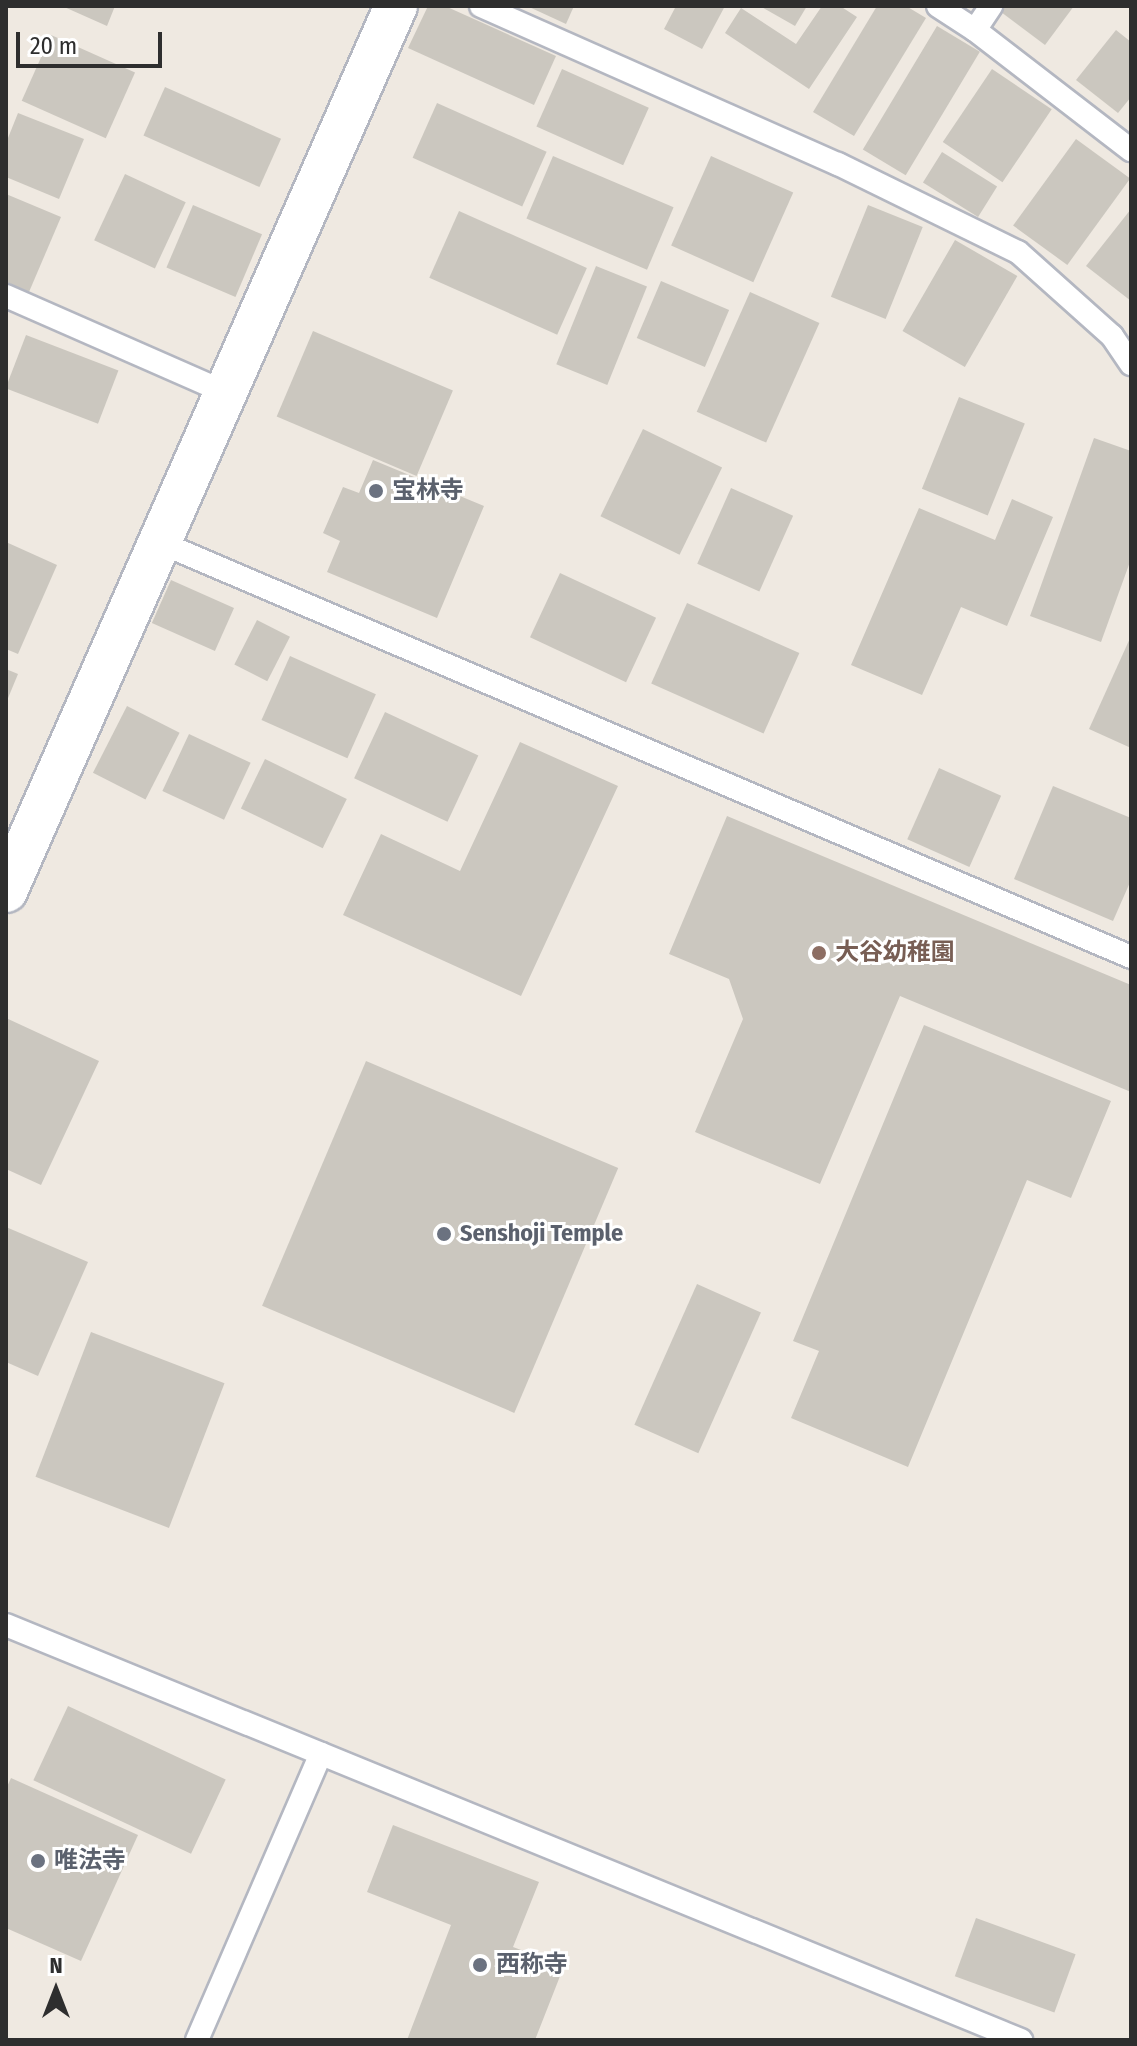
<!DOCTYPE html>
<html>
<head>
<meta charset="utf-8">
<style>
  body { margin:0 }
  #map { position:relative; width:1137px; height:2046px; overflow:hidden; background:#efe9e1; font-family:"Fira Sans Condensed","Noto Sans JP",sans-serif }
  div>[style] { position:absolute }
  .building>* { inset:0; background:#cbc7bf; transform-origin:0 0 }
  .roads { filter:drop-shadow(2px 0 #b4b7c1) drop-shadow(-2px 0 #b4b7c1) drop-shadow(0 2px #b4b7c1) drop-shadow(0 -2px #b4b7c1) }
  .lane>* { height:22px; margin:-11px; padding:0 11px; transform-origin:11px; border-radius:11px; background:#fff }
  .street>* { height:42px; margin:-21px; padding:0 21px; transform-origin:21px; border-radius:21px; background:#fff }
  .dots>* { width:22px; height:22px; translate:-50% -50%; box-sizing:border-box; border:4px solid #fff; border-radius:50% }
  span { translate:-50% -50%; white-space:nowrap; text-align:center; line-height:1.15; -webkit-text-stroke:6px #fff; paint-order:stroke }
  .worship-label { font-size:24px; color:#5b616d; font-weight:700 }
  .left { translate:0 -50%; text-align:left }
  .education-label { font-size:24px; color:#785e54; font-weight:700 }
  .frame { position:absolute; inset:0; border:8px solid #2e2e2e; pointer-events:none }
  .north { position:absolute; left:16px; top:1950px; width:80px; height:80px; -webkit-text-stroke:6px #fff; paint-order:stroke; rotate:0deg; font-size:22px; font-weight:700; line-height:32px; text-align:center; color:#2e2e2e }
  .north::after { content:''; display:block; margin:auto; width:28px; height:36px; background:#2e2e2e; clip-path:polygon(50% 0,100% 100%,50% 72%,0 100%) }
  .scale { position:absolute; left:16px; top:32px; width:146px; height:36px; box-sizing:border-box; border:4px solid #2e2e2e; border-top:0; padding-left:10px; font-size:24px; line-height:28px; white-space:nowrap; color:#2e2e2e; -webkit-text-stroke:6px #fff; paint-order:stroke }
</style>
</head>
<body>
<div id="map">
  <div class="building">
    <i style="clip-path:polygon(62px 6px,115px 6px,107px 26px)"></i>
    <i style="clip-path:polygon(428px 6px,445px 6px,556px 56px,534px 105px,408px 48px)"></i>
    <i style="clip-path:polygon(527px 6px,574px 6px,566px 24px)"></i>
    <i style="clip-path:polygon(676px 6px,725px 6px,702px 49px,664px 29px)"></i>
    <i style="clip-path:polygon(760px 6px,807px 6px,795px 26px)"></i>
    <i style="clip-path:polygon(822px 6px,840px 6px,857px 17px,809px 89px,725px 33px,741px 8px,796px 44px)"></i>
    <i style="clip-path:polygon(877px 6px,906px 6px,926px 18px,854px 136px,813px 112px)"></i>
    <i style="clip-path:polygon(1005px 6px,1074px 6px,1045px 45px,1001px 12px)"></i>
    <i style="left:937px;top:26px;width:50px;height:144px;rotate:31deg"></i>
    <i style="clip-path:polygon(1116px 30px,1131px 42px,1131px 97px,1118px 113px,1076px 80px)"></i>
    <i style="left:51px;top:35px;width:92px;height:72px;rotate:24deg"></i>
    <i style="left:562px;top:69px;width:95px;height:63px;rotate:24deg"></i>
    <i style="left:992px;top:69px;width:72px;height:88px;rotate:34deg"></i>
    <i style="left:165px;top:87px;width:127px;height:53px;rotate:24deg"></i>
    <i style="left:437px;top:103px;width:120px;height:60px;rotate:24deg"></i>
    <i style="clip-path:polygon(18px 113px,84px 139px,59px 199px,6px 177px,6px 143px)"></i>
    <i style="left:1076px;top:139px;width:67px;height:107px;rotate:36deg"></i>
    <i style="left:942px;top:152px;width:65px;height:36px;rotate:32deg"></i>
    <i style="left:553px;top:156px;width:131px;height:68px;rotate:23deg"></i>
    <i style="left:711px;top:156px;width:90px;height:98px;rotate:24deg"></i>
    <i style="left:125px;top:174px;width:67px;height:73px;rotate:25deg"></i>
    <i style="clip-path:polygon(6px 194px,61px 217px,29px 292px,6px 282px)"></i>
    <i style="left:193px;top:205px;width:75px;height:68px;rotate:23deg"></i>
    <i style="left:868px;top:205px;width:59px;height:99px;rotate:22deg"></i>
    <i style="clip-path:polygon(1131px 209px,1131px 301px,1086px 266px)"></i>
    <i style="left:459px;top:211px;width:140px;height:73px;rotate:24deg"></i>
    <i style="left:955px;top:240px;width:72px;height:105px;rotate:30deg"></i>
    <i style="left:596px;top:266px;width:55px;height:106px;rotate:22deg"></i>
    <i style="left:661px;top:281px;width:74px;height:62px;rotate:23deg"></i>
    <i style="left:750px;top:292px;width:76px;height:131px;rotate:24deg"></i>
    <i style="left:313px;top:331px;width:152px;height:93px;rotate:23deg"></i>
    <i style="left:26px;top:335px;width:99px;height:57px;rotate:21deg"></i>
    <i style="left:959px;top:397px;width:71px;height:99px;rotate:22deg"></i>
    <i style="left:643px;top:429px;width:88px;height:97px;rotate:26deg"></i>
    <i style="clip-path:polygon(1094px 438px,1131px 451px,1131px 559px,1101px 642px,1030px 616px)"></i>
    <i style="clip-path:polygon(373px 460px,484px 506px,437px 618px,327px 572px,340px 541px,323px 533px,343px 487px,359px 493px)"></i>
    <i style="left:731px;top:488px;width:68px;height:83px;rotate:24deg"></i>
    <i style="clip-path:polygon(1012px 499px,1053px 517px,1007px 626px,961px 607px,922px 695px,851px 665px,919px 508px,995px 540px)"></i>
    <i style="clip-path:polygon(6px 542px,57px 565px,18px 654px,6px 649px)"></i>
    <i style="left:560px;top:573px;width:106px;height:71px;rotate:25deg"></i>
    <i style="left:171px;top:580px;width:69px;height:47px;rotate:24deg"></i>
    <i style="left:687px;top:603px;width:123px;height:88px;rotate:24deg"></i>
    <i style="left:257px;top:620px;width:37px;height:50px;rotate:27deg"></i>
    <i style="clip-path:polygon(1131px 636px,1131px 748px,1089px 729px)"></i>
    <i style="left:290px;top:656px;width:94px;height:70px;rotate:24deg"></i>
    <i style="clip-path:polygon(6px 669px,18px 674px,6px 703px)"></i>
    <i style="left:127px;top:706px;width:59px;height:75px;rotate:27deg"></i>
    <i style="left:385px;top:712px;width:103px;height:73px;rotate:25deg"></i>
    <i style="left:189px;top:734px;width:68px;height:63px;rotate:25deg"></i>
    <i style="clip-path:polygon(520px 742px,618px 786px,521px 996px,343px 915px,381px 834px,460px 871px)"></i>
    <i style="left:265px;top:759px;width:91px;height:55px;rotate:26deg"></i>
    <i style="left:939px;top:768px;width:68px;height:78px;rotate:24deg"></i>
    <i style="clip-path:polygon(1053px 786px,1131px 818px,1131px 880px,1113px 921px,1014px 879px)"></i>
    <i style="clip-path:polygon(727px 816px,1131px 985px,1131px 1092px,900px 996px,820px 1184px,695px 1132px,743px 1019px,729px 979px,669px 954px)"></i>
    <i style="clip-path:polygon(6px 1018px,99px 1061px,41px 1185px,6px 1169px)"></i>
    <i style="clip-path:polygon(924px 1025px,1111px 1101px,1071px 1198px,1027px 1180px,908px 1467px,791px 1418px,819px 1351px,793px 1341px)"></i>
    <i style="left:366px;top:1061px;width:274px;height:266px;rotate:23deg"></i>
    <i style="clip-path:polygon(6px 1227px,88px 1262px,38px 1376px,6px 1362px)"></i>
    <i style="left:697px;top:1284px;width:70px;height:154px;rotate:24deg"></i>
    <i style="left:91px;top:1332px;width:143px;height:155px;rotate:21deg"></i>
    <i style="left:68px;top:1706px;width:174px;height:82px;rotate:25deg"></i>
    <i style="clip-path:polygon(11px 1778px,138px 1835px,81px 1961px,6px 1928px,6px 1789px)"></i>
    <i style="clip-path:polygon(393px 1825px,539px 1882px,513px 1947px,564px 1966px,535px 2040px,407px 2040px,451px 1925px,367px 1892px)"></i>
    <i style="left:976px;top:1918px;width:106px;height:62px;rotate:20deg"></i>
  </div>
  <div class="roads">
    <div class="lane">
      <i style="left:481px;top:6px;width:390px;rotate:23.9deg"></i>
      <i style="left:838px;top:164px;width:200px;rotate:26.1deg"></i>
      <i style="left:1018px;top:252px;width:126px;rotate:41.8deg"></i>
      <i style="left:1112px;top:336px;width:34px;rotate:56deg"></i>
      <i style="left:938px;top:6px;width:44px;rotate:33deg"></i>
      <i style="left:975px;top:30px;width:197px;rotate:37.6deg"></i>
      <i style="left:975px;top:30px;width:29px;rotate:-56deg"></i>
      <i style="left:6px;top:296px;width:239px;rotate:23.7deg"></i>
      <i style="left:159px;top:542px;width:1057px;rotate:23.12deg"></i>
      <i style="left:6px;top:1625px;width:1097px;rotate:22.24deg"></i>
      <i style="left:197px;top:2040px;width:312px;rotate:-66.6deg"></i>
    </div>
    <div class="street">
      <i style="left:6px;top:891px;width:967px;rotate:-66.22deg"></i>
    </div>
  </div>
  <div class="dots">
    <i style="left:376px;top:491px;background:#6b7280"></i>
    <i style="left:819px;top:953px;background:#8d6e63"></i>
    <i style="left:444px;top:1234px;background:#6b7280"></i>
    <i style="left:38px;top:1861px;background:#6b7280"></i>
    <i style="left:480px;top:1965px;background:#6b7280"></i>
  </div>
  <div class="worship-label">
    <span class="left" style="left:392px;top:491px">宝林寺</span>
    <span class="left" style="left:460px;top:1234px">Senshoji Temple</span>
    <span class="left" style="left:54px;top:1861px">唯法寺</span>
    <span class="left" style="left:496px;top:1965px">西称寺</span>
  </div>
  <div class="education-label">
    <span class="left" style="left:835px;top:953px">大谷幼稚園</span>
  </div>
  <div class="frame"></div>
  <div class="north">N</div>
  <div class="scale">20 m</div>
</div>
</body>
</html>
